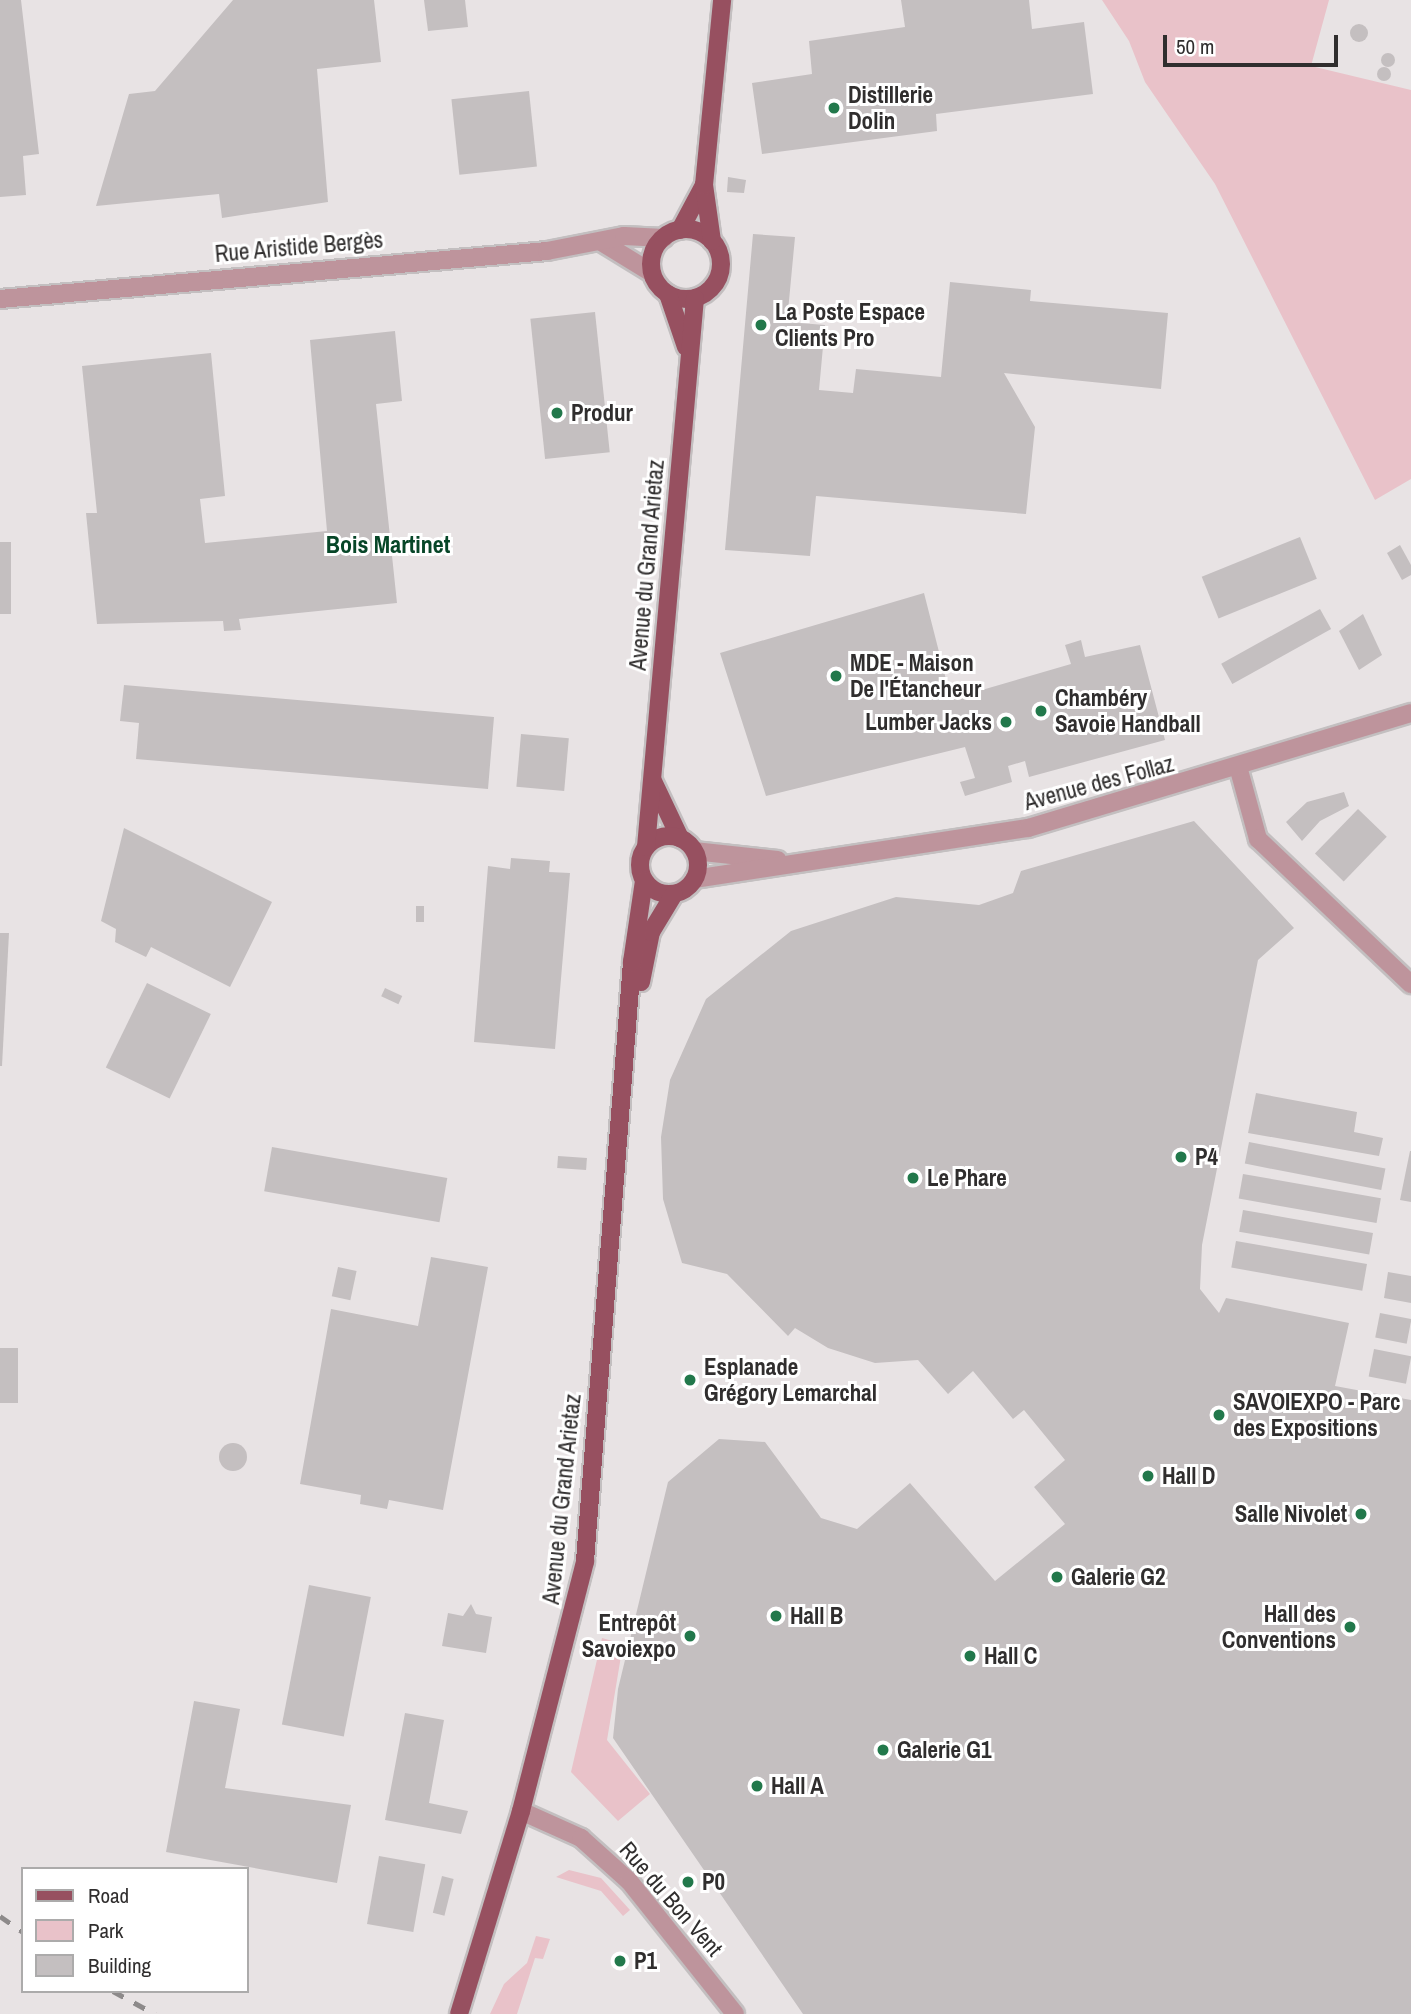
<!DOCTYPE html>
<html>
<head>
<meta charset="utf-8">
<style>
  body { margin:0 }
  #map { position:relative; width:1411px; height:2014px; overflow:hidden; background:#e8e3e4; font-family:"Archivo Narrow",sans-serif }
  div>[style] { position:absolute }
  .green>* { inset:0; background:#e9c2c9 }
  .building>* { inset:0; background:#c4bfc0; transform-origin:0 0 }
  .round { border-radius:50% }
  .roads { filter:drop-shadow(2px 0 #c3bfc0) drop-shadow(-2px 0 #c3bfc0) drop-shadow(0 2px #c3bfc0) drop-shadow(0 -2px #c3bfc0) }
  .minor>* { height:18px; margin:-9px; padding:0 9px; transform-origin:9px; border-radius:9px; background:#be949c }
  .major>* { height:18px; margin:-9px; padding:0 9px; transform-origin:9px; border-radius:9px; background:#975060 }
  .major>.ring { margin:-9px; padding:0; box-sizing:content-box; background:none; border:18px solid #975060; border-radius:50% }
  .rail>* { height:5px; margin-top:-2.5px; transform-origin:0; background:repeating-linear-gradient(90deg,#8d8a8a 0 12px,transparent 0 24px) }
  .dots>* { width:19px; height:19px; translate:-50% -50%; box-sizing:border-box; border:4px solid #fff; border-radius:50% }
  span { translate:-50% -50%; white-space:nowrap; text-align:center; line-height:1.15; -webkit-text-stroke:6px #fff; paint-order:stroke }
  .poi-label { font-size:23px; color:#302e2e; font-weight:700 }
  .left { translate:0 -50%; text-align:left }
  .right { translate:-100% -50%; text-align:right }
  .street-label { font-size:23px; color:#302e2e }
  .neighbourhood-label { font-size:24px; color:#074628; font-weight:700 }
  .legend { position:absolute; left:21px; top:1867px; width:228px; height:126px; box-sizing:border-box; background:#fff; border:2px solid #acabab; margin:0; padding:9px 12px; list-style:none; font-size:21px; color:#302e2e }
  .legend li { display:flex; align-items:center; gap:14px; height:35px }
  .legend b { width:35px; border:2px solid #acabab }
  .scale { position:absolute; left:1163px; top:35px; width:175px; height:32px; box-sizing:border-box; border:4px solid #302e2e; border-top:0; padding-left:9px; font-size:21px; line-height:24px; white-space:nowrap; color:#302e2e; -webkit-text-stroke:5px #fff; paint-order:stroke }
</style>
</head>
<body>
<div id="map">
  <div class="green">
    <i style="clip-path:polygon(1102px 0,1329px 0,1311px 66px,1411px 90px,1411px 479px,1375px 500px,1215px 184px,1145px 82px,1129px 41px)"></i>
    <i style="clip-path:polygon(602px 1638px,623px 1644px,607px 1740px,650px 1794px,618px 1821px,571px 1772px)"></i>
    <i style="clip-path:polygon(569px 1870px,601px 1878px,630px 1910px,623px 1916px,601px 1891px,556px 1877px)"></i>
    <i style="clip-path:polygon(536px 1936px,550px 1939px,543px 1959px,535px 1958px,517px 2014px,490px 2014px,504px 1984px,527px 1963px)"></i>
  </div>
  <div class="building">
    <i style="clip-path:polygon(0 0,21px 0,39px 154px,23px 156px,26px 195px,0 197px)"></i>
    <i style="clip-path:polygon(233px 0,374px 0,381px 62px,317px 69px,328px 202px,222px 218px,219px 194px,96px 206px,129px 94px,155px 91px)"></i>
    <i style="clip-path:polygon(424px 0,465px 0,468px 27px,428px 31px)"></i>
    <i style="clip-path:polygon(901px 0,1029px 0,1032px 29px,1084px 22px,1093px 94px,936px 114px,937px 131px,762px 154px,752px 83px,812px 74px,809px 41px,905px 27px)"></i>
    <i class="round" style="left:1350px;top:24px;width:18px;height:18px"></i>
    <i class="round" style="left:1381px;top:53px;width:14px;height:14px"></i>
    <i class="round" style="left:1377px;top:67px;width:14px;height:14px"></i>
    <i style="left:529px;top:91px;width:76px;height:78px;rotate:84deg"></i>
    <i style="clip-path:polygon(728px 177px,746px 180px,744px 193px,727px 192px)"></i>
    <i style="clip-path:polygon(753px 234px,795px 237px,787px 322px,825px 325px,819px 390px,853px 393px,856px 369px,941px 377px,950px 282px,1031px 290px,1030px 301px,1168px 313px,1161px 389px,1004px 373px,1035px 427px,1026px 514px,816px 496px,810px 556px,725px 550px)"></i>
    <i style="left:595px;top:312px;width:141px;height:65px;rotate:84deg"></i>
    <i style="clip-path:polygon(395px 331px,402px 401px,376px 404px,397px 603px,239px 619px,241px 630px,224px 631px,223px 621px,97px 624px,86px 513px,97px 513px,82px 366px,211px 353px,225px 496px,200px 499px,205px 543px,327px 531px,310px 340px)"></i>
    <i style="left:1300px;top:537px;width:45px;height:106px;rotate:68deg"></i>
    <i style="left:0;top:542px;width:11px;height:72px"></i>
    <i style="clip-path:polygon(1400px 545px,1411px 565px,1411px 575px,1402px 580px,1387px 553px)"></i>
    <i style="clip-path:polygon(924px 593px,951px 699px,1071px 664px,1065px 645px,1081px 640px,1085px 657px,1140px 645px,1165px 740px,1029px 777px,1025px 761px,1008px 766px,1012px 782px,965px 796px,960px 782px,975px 778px,965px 747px,766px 796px,720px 653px)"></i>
    <i style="left:1320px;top:609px;width:23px;height:113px;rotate:61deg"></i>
    <i style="clip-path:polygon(1363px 614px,1382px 655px,1359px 670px,1339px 631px)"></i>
    <i style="clip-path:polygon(124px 685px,494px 717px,488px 789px,136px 759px,139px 723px,120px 721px)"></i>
    <i style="left:521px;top:734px;width:48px;height:53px;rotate:5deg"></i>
    <i style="clip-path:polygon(1344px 792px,1349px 806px,1320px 821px,1302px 841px,1286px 822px,1307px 802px)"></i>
    <i style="left:1358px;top:809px;width:40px;height:62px;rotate:44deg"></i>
    <i style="clip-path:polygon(1194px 821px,1294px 928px,1258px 960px,1202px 1245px,1200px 1289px,1219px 1313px,1226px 1298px,1349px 1323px,1335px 1386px,1411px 1400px,1411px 2014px,803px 2014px,613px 1738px,618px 1689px,668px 1482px,719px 1439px,765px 1442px,821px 1518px,857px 1529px,910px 1483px,995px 1581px,1065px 1524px,1034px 1487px,1065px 1460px,1024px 1410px,1013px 1419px,973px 1371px,948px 1394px,918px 1360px,875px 1363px,828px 1348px,795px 1328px,788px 1336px,727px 1274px,682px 1263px,663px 1199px,661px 1137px,670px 1080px,706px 999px,791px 931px,896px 897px,979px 905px,1013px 893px,1021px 871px)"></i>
    <i style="clip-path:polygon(124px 828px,272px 902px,230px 987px,151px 947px,146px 957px,115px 942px,116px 929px,101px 921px)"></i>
    <i style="clip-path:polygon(511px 858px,550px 861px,549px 872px,570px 873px,555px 1049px,474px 1042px,488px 866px,510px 869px)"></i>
    <i style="left:416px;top:906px;width:8px;height:16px"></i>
    <i style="clip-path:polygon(0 933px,9px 933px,2px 1066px,0 1066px)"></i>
    <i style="left:147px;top:983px;width:71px;height:94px;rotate:26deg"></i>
    <i style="left:385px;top:988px;width:19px;height:9px;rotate:25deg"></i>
    <i style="clip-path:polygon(1256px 1093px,1357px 1112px,1354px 1132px,1383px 1138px,1379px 1156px,1248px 1133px)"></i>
    <i style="left:1249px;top:1142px;width:139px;height:22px;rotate:11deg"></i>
    <i style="left:272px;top:1147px;width:178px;height:45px;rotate:10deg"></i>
    <i style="clip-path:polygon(1410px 1151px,1411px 1151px,1411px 1202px,1400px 1200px)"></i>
    <i style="left:558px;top:1156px;width:29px;height:12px;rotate:4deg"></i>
    <i style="left:1243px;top:1174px;width:140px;height:25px;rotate:10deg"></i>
    <i style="left:1243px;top:1210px;width:132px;height:22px;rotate:10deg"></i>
    <i style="left:1236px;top:1241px;width:133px;height:27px;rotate:10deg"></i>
    <i style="clip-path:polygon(431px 1257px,488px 1267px,443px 1510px,389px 1500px,387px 1509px,360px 1504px,361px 1495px,300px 1484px,331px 1309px,418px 1326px)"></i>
    <i style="left:338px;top:1267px;width:19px;height:30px;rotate:12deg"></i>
    <i style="clip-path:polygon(1388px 1272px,1411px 1276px,1411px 1303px,1384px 1298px)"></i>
    <i style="left:1380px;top:1313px;width:32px;height:25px;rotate:11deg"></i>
    <i style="left:18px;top:1348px;width:55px;height:18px;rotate:90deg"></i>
    <i style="left:1374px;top:1349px;width:38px;height:28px;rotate:11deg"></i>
    <i class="round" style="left:219px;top:1443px;width:28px;height:28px"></i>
    <i style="left:309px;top:1585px;width:63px;height:142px;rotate:11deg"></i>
    <i style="clip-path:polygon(471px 1604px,476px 1614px,492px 1617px,486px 1653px,442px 1646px,448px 1613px,463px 1616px)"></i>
    <i style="clip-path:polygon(194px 1701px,240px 1709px,225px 1788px,351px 1805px,337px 1883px,166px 1852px)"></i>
    <i style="clip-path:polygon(405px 1713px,444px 1720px,429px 1803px,468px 1811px,461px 1834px,385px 1820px)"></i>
    <i style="left:379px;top:1856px;width:47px;height:69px;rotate:10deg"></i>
    <i style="left:442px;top:1876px;width:12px;height:38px;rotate:14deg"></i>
  </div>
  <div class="roads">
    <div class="minor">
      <i style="left:603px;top:243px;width:57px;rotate:31.5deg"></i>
      <i style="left:0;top:299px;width:549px;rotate:-5.01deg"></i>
      <i style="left:547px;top:251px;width:78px;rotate:-11deg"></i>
      <i style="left:624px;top:236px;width:40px;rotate:2.9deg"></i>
      <i style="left:1239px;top:770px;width:72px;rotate:74.6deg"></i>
      <i style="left:1258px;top:839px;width:211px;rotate:43.5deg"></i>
      <i style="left:694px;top:851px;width:84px;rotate:6.1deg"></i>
      <i style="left:694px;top:879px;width:338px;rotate:-8.7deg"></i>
      <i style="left:1028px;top:828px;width:400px;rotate:-16.7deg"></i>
      <i style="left:521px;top:1811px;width:66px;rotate:24.2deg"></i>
      <i style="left:581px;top:1838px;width:64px;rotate:41.9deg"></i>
      <i style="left:629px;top:1881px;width:170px;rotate:51.4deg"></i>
    </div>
    <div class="major">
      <i class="ring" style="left:651px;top:229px;width:52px;height:52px"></i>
      <i style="left:680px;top:230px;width:51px;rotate:-61.9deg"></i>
      <i style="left:712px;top:241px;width:57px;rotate:-98.1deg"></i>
      <i style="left:704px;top:185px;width:186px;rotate:-84.4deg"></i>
      <i style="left:668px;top:294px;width:56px;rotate:71.2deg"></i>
      <i style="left:653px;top:781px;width:63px;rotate:64.7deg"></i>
      <i class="ring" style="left:640px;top:836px;width:40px;height:40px"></i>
      <i style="left:646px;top:847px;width:551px;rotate:-84.9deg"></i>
      <i style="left:641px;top:982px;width:51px;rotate:-78.7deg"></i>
      <i style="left:651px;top:932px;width:44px;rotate:-58.8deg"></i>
      <i style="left:459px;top:2014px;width:212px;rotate:-73deg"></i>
      <i style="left:521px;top:1811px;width:258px;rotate:-75.6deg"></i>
      <i style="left:585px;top:1561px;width:601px;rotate:-85.51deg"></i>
      <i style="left:632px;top:962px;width:82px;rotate:-81.6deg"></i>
    </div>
  </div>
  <div class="rail">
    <i style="left:0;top:1916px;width:28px;rotate:35deg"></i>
    <i style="left:113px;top:1991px;width:48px;rotate:28.7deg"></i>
  </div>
  <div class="dots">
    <i style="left:834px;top:108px;background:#22784b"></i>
    <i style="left:761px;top:325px;background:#22784b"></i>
    <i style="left:557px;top:413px;background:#22784b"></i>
    <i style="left:836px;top:676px;background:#22784b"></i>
    <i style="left:1041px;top:711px;background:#22784b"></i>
    <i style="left:1006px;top:722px;background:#22784b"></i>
    <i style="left:1181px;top:1157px;background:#22784b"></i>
    <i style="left:913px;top:1178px;background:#22784b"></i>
    <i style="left:690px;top:1380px;background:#22784b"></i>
    <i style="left:1219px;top:1415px;background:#22784b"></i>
    <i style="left:1148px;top:1476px;background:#22784b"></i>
    <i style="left:1361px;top:1514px;background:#22784b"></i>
    <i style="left:1057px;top:1577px;background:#22784b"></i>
    <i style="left:776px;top:1616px;background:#22784b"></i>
    <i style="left:1350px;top:1627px;background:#22784b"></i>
    <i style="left:690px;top:1636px;background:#22784b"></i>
    <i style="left:970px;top:1656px;background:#22784b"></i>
    <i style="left:883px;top:1750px;background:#22784b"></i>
    <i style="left:757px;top:1786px;background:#22784b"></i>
    <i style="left:688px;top:1882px;background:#22784b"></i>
    <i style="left:620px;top:1961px;background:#22784b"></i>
  </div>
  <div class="poi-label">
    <span class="left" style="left:848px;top:108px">Distillerie<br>Dolin</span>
    <span class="left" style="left:775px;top:325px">La Poste Espace<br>Clients Pro</span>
    <span class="left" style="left:571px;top:413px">Produr</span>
    <span class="left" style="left:850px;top:676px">MDE - Maison<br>De l'Étancheur</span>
    <span class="left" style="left:1055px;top:711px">Chambéry<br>Savoie Handball</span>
    <span class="right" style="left:992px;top:722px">Lumber Jacks</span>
    <span class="left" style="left:1195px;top:1157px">P4</span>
    <span class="left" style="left:927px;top:1178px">Le Phare</span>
    <span class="left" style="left:704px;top:1380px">Esplanade<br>Grégory Lemarchal</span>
    <span class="left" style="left:1233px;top:1415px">SAVOIEXPO - Parc<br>des Expositions</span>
    <span class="left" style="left:1162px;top:1476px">Hall D</span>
    <span class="right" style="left:1347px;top:1514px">Salle Nivolet</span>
    <span class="left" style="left:1071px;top:1577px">Galerie G2</span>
    <span class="right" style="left:1336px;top:1627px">Hall des<br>Conventions</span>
    <span class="left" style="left:790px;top:1616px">Hall B</span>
    <span class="right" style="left:676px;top:1636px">Entrepôt<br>Savoiexpo</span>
    <span class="left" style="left:984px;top:1656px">Hall C</span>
    <span class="left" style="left:897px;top:1750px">Galerie G1</span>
    <span class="left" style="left:771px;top:1786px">Hall A</span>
    <span class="left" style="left:702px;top:1882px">P0</span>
    <span class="left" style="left:634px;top:1961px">P1</span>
  </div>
  <div class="street-label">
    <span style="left:299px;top:247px;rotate:-5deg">Rue Aristide Bergès</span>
    <span style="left:647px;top:565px;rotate:-85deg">Avenue du Grand Arietaz</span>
    <span style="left:1099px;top:783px;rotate:-15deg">Avenue des Follaz</span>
    <span style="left:562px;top:1499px;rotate:-84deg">Avenue du Grand Arietaz</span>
    <span style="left:671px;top:1899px;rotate:49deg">Rue du Bon Vent</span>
  </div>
  <div class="neighbourhood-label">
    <span style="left:388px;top:545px">Bois Martinet</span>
  </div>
  <ul class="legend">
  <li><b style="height:9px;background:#975060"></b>Road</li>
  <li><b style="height:19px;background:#e9c2c9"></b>Park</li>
  <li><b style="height:19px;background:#c4bfc0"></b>Building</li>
  </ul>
  <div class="scale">50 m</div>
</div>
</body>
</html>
